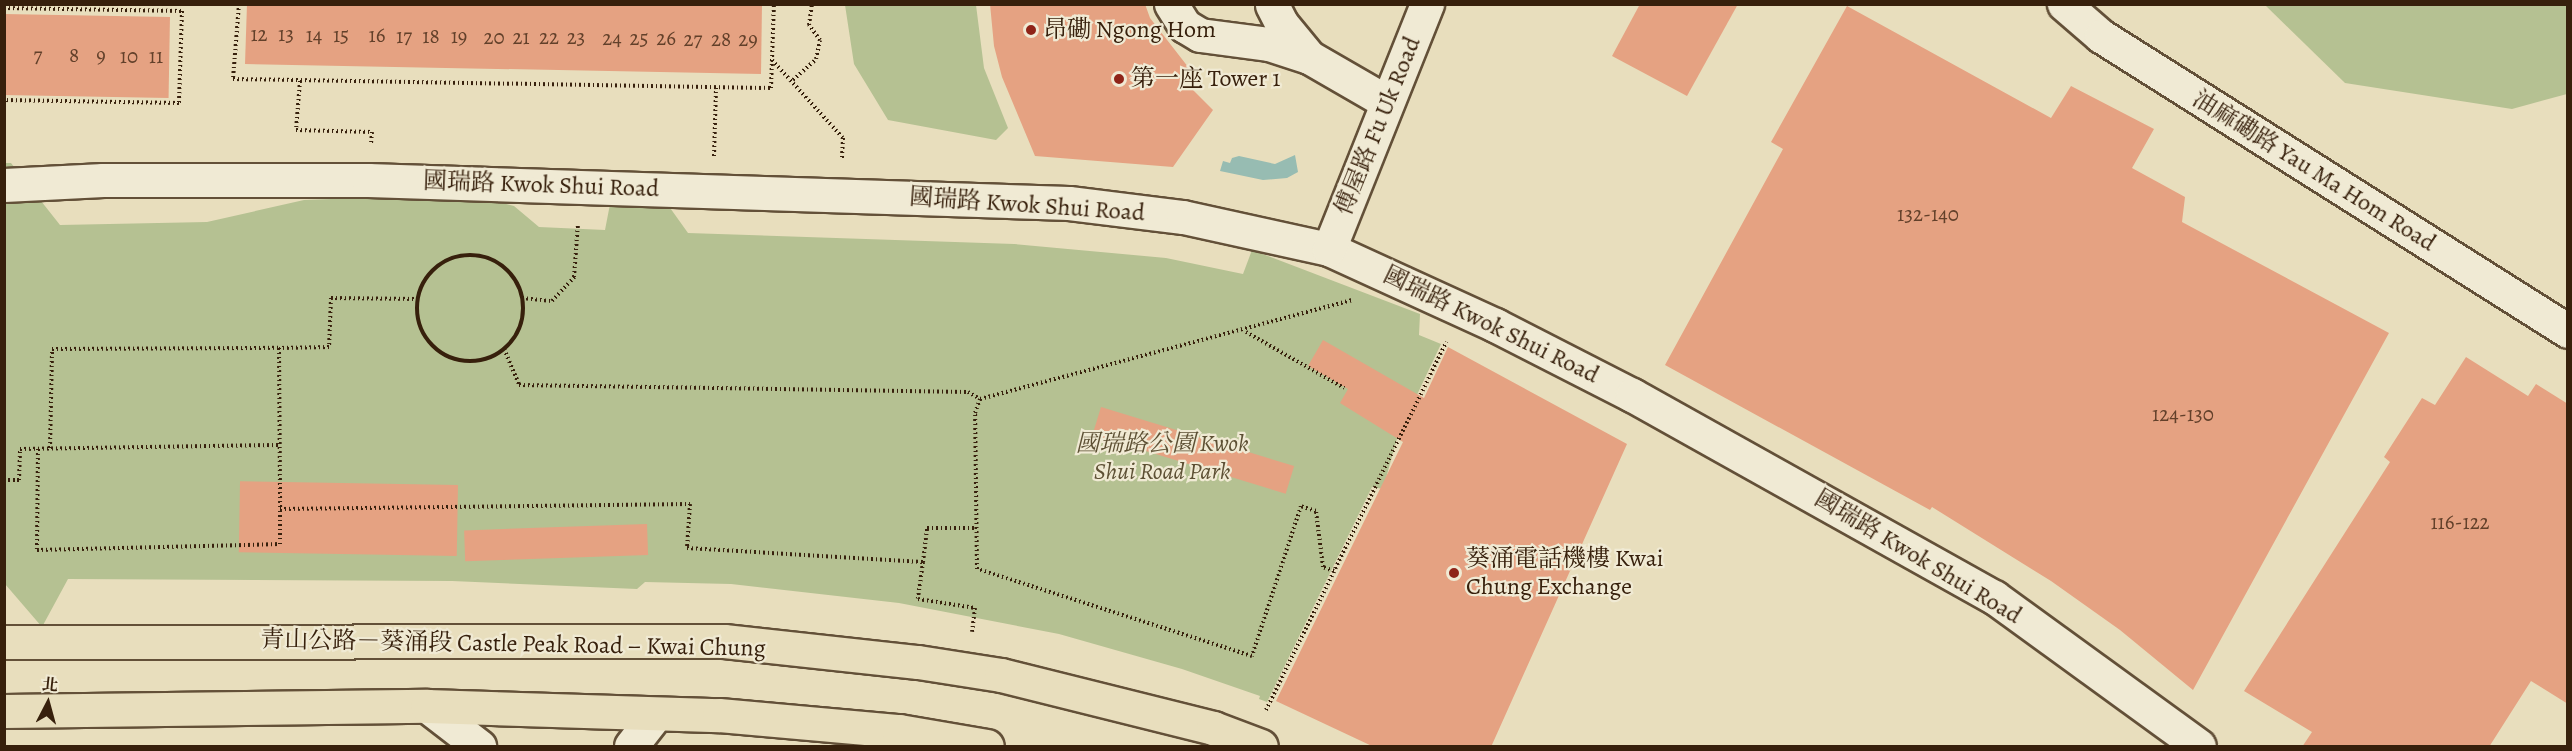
<!DOCTYPE html>
<html>
<head>
<meta charset="utf-8">
<style>
  body { margin:0 }
  #map { position:relative; width:2572px; height:751px; overflow:hidden; background:#e8debd; font-family:Alegreya,"Noto Serif TC",serif }
  div>[style] { position:absolute }
  .green>* { inset:0; background:#b5c192 }
  .water>* { inset:0; background:#97bcb2 }
  .building>* { inset:0; background:#e5a282; transform-origin:0 0 }
  .path>* { height:4px; margin-top:-2px; transform-origin:0; background:repeating-linear-gradient(90deg,#37200c 0 1.5px,transparent 0 4.5px) }
  .path>.ring { margin:-2px; padding:0; box-sizing:content-box; background:none; border:4px solid #37200c; border-radius:50% }
  .roads { filter:drop-shadow(2px 0 #635038) drop-shadow(-2px 0 #635038) drop-shadow(0 2px #635038) drop-shadow(0 -2px #635038) }
  .minor>* { height:33px; margin:-16.5px; padding:0 16.5px; transform-origin:16.5px; border-radius:16.5px; background:#f0ead4 }
  .major>* { height:33px; margin:-16.5px; padding:0 16.5px; transform-origin:16.5px; border-radius:16.5px; background:#e8debd }
  .dots>* { width:16px; height:16px; translate:-50% -50%; box-sizing:border-box; border:3px solid #f0ead4; border-radius:50% }
  span { translate:-50% -50%; white-space:nowrap; text-align:center; line-height:1.15; -webkit-text-stroke:4.5px #f0ead4; paint-order:stroke }
  .number-label { font-size:21px; color:#62402a }
  .number-label span { -webkit-text-stroke-width:0 }
  .poi-label { font-size:24px; color:#37200c }
  .left { translate:0 -50%; text-align:left }
  .street-label { font-size:24px; color:#37200c }
  .park-label { font-size:24px; color:#5d5034; font-style:italic }
  .frame { position:absolute; inset:0; border:6px solid #37200c; pointer-events:none }
  .north { position:absolute; left:18px; top:673px; width:60px; height:60px; -webkit-text-stroke:4px #f0ead4; paint-order:stroke; rotate:6deg; font-size:16px; font-weight:700; line-height:24px; text-align:center; color:#37200c }
  .north::after { content:''; display:block; margin:auto; width:21px; height:27px; background:#37200c; clip-path:polygon(50% 0,100% 100%,50% 72%,0 100%) }
</style>
</head>
<body>
<div id="map">
  <div class="green">
    <i style="clip-path:polygon(845px 5px,976px 5px,984px 68px,1008px 128px,996px 140px,888px 120px,854px 64px)"></i>
    <i style="clip-path:polygon(2265px 5px,2567px 5px,2567px 94px,2512px 109px,2345px 83px)"></i>
    <i style="clip-path:polygon(4px 163px,11px 163px,60px 225px,207px 222px,304px 200px,468px 194px,514px 206px,539px 227px,605px 230px,611px 199px,663px 198px,688px 233px,1014px 244px,1166px 258px,1243px 274px,1252px 250px,1420px 314px,1419px 335px,1441px 344px,1398px 435px,1383px 489px,1372px 487px,1267px 702px,1259px 699px,1260px 696px,1182px 669px,1059px 634px,899px 603px,731px 584px,645px 582px,637px 589px,452px 581px,68px 579px,42px 627px,5px 584px)"></i>
  </div>
  <div class="water">
    <i style="clip-path:polygon(1295px 155px,1298px 172px,1287px 178px,1263px 180px,1220px 171px,1223px 161px,1230px 163px,1232px 158px,1239px 156px,1275px 164px)"></i>
  </div>
  <div class="building">
    <i style="clip-path:polygon(247px 4px,762px 4px,761px 74px,245px 64px)"></i>
    <i style="clip-path:polygon(990px 4px,1145px 4px,1150px 18px,1192px 72px,1186px 83px,1213px 110px,1173px 167px,1035px 156px,1002px 77px,994px 46px)"></i>
    <i style="clip-path:polygon(1640px 4px,1738px 4px,1687px 96px,1612px 56px)"></i>
    <i style="clip-path:polygon(1847px 6px,2051px 118px,2071px 86px,2154px 129px,2132px 168px,2185px 197px,2182px 222px,2389px 333px,2193px 690px,2120px 630px,2051px 581px,1932px 507px,1930px 510px,1665px 365px,1783px 149px,1771px 142px)"></i>
    <i style="left:4px;top:14px;width:166px;height:81px;rotate:1deg"></i>
    <i style="clip-path:polygon(1323px 340px,1424px 398px,1448px 347px,1627px 444px,1491px 747px,1374px 747px,1276px 701px,1403px 442px,1340px 403px,1348px 389px,1308px 366px)"></i>
    <i style="clip-path:polygon(2466px 357px,2528px 396px,2536px 384px,2568px 404px,2568px 704px,2531px 681px,2489px 747px,2302px 747px,2312px 732px,2244px 691px,2390px 462px,2384px 457px,2422px 398px,2435px 405px)"></i>
    <i style="left:1101px;top:407px;width:202px;height:29px;rotate:17deg"></i>
    <i style="left:458px;top:485px;width:71px;height:218px;rotate:91deg"></i>
    <i style="left:647px;top:524px;width:31px;height:183px;rotate:88deg"></i>
  </div>
  <div class="path">
    <i style="left:239px;top:4px;width:75px;rotate:94.6deg"></i>
    <i style="left:233px;top:79px;width:538px;rotate:0.96deg"></i>
    <i style="left:771px;top:88px;width:84px;rotate:-88deg"></i>
    <i style="left:4px;top:8px;width:178px;rotate:1deg"></i>
    <i style="left:182px;top:11px;width:92px;rotate:91.9deg"></i>
    <i style="left:179px;top:103px;width:175px;rotate:-179deg"></i>
    <i style="left:772px;top:60px;width:105px;rotate:47.7deg"></i>
    <i style="left:843px;top:138px;width:22px;rotate:93deg"></i>
    <i style="left:793px;top:80px;width:31px;rotate:-42deg"></i>
    <i style="left:816px;top:59px;width:19px;rotate:-78deg"></i>
    <i style="left:820px;top:40px;width:19px;rotate:-126deg"></i>
    <i style="left:809px;top:25px;width:21px;rotate:-82deg"></i>
    <i style="left:300px;top:81px;width:49px;rotate:94.7deg"></i>
    <i style="left:296px;top:130px;width:76px;rotate:1.5deg"></i>
    <i style="left:372px;top:132px;width:12px;rotate:95deg"></i>
    <i style="left:714px;top:156px;width:68px;rotate:-88.3deg"></i>
    <i class="ring" style="left:417px;top:255px;width:102px;height:102px"></i>
    <i style="left:522px;top:298px;width:30px;rotate:6deg"></i>
    <i style="left:552px;top:301px;width:33px;rotate:-47deg"></i>
    <i style="left:574px;top:277px;width:53px;rotate:-85.7deg"></i>
    <i style="left:418px;top:299px;width:87px;rotate:-179.3deg"></i>
    <i style="left:331px;top:298px;width:49px;rotate:92.3deg"></i>
    <i style="left:329px;top:347px;width:50px;rotate:178.9deg"></i>
    <i style="left:279px;top:348px;width:161px;rotate:89.6deg"></i>
    <i style="left:280px;top:509px;width:410px;rotate:-0.7deg"></i>
    <i style="left:690px;top:504px;width:44px;rotate:93.9deg"></i>
    <i style="left:687px;top:548px;width:236px;rotate:3.4deg"></i>
    <i style="left:923px;top:562px;width:37px;rotate:98deg"></i>
    <i style="left:918px;top:599px;width:58px;rotate:9deg"></i>
    <i style="left:975px;top:608px;width:24px;rotate:97deg"></i>
    <i style="left:1246px;top:332px;width:113px;rotate:29.7deg"></i>
    <i style="left:504px;top:349px;width:39px;rotate:67deg"></i>
    <i style="left:519px;top:385px;width:449px;rotate:0.9deg"></i>
    <i style="left:968px;top:392px;width:14px;rotate:30deg"></i>
    <i style="left:50px;top:448px;width:99px;rotate:-88.8deg"></i>
    <i style="left:52px;top:349px;width:227px;rotate:-0.3deg"></i>
    <i style="left:38px;top:449px;width:101px;rotate:90.6deg"></i>
    <i style="left:37px;top:550px;width:243px;rotate:-1.4deg"></i>
    <i style="left:280px;top:544px;width:35px;rotate:-90deg"></i>
    <i style="left:4px;top:480px;width:15px"></i>
    <i style="left:19px;top:480px;width:31px;rotate:-88deg"></i>
    <i style="left:20px;top:449px;width:260px;rotate:-0.9deg"></i>
    <i style="left:923px;top:562px;width:34px;rotate:-83deg"></i>
    <i style="left:927px;top:528px;width:50px"></i>
    <i style="left:1334px;top:571px;width:12px;rotate:-160deg"></i>
    <i style="left:1323px;top:567px;width:56px;rotate:-97.1deg"></i>
    <i style="left:1316px;top:511px;width:16px;rotate:-162deg"></i>
    <i style="left:1301px;top:506px;width:158px;rotate:108.1deg"></i>
    <i style="left:1252px;top:656px;width:288px;rotate:-162.4deg"></i>
    <i style="left:977px;top:569px;width:156px;rotate:-90.7deg"></i>
    <i style="left:975px;top:413px;width:15px;rotate:-70deg"></i>
    <i style="left:980px;top:399px;width:385px;rotate:-14.9deg"></i>
    <i style="left:1266px;top:710px;width:410px;rotate:-63.9deg"></i>
  </div>
  <div class="roads">
    <div class="minor">
      <i style="left:1171px;top:4px;width:26px;rotate:58deg"></i>
      <i style="left:1185px;top:26px;width:17px;rotate:31deg"></i>
      <i style="left:1200px;top:35px;width:70px;rotate:7.4deg"></i>
      <i style="left:1269px;top:44px;width:42px;rotate:18deg"></i>
      <i style="left:1309px;top:57px;width:90px;rotate:30deg"></i>
      <i style="left:2064px;top:4px;width:49px;rotate:40.9deg"></i>
      <i style="left:2101px;top:36px;width:552px;rotate:32.28deg"></i>
      <i style="left:1272px;top:5px;width:20px;rotate:63deg"></i>
      <i style="left:1281px;top:23px;width:44px;rotate:50.5deg"></i>
      <i style="left:4px;top:185px;width:99px;rotate:-2.9deg"></i>
      <i style="left:103px;top:180px;width:265px"></i>
      <i style="left:368px;top:180px;width:701px;rotate:1.88deg"></i>
      <i style="left:1069px;top:203px;width:115px;rotate:7deg"></i>
      <i style="left:1183px;top:217px;width:149px;rotate:12.4deg"></i>
      <i style="left:1329px;top:249px;width:183px;rotate:24.6deg"></i>
      <i style="left:1495px;top:325px;width:154px;rotate:27.1deg"></i>
      <i style="left:1632px;top:395px;width:415px;rotate:29.2deg"></i>
      <i style="left:1994px;top:597px;width:253px;rotate:36deg"></i>
      <i style="left:1329px;top:249px;width:264px;rotate:-68.2deg"></i>
      <i style="left:427px;top:706px;width:66px;rotate:37.6deg"></i>
      <i style="left:631px;top:746px;width:39px;rotate:-52deg"></i>
    </div>
    <div class="major">
      <i style="left:4px;top:642px;width:720px;rotate:-0.08deg"></i>
      <i style="left:724px;top:641px;width:195px;rotate:6.2deg"></i>
      <i style="left:918px;top:662px;width:84px;rotate:8.9deg"></i>
      <i style="left:1001px;top:675px;width:219px;rotate:14deg"></i>
      <i style="left:1213px;top:728px;width:51px;rotate:20.6deg"></i>
      <i style="left:4px;top:711px;width:423px;rotate:-0.7deg"></i>
      <i style="left:427px;top:706px;width:292px;rotate:1.8deg"></i>
      <i style="left:719px;top:715px;width:181px;rotate:5.1deg"></i>
      <i style="left:899px;top:731px;width:89px;rotate:9.7deg"></i>
    </div>
  </div>
  <div class="dots">
    <i style="left:1031px;top:30px;background:#8f2418"></i>
    <i style="left:1119px;top:79px;background:#8f2418"></i>
    <i style="left:1454px;top:573px;background:#8f2418"></i>
  </div>
  <div class="number-label">
    <span style="left:259px;top:34px">12</span>
    <span style="left:286px;top:34px">13</span>
    <span style="left:314px;top:35px">14</span>
    <span style="left:341px;top:35px">15</span>
    <span style="left:377px;top:35px">16</span>
    <span style="left:404px;top:36px">17</span>
    <span style="left:431px;top:36px">18</span>
    <span style="left:459px;top:36px">19</span>
    <span style="left:494px;top:37px">20</span>
    <span style="left:521px;top:37px">21</span>
    <span style="left:549px;top:37px">22</span>
    <span style="left:576px;top:37px">23</span>
    <span style="left:612px;top:38px">24</span>
    <span style="left:639px;top:38px">25</span>
    <span style="left:666px;top:38px">26</span>
    <span style="left:693px;top:39px">27</span>
    <span style="left:721px;top:39px">28</span>
    <span style="left:748px;top:39px">29</span>
    <span style="left:38px;top:55px">7</span>
    <span style="left:74px;top:55px">8</span>
    <span style="left:101px;top:55px">9</span>
    <span style="left:129px;top:56px">10</span>
    <span style="left:156px;top:56px">11</span>
    <span style="left:1928px;top:214px">132-140</span>
    <span style="left:2183px;top:414px">124-130</span>
    <span style="left:2460px;top:522px">116-122</span>
  </div>
  <div class="poi-label">
    <span class="left" style="left:1043px;top:30px">昂磡 Ngong Hom</span>
    <span class="left" style="left:1131px;top:79px">第一座 Tower 1</span>
    <span class="left" style="left:1466px;top:573px">葵涌電話機樓 Kwai<br>Chung Exchange</span>
  </div>
  <div class="street-label">
    <span style="left:1378px;top:126px;rotate:-68deg">傅屋路 Fu Uk Road</span>
    <span style="left:2314px;top:171px;rotate:32deg">油麻磡路 Yau Ma Hom Road</span>
    <span style="left:541px;top:185px;rotate:2deg">國瑞路 Kwok Shui Road</span>
    <span style="left:1027px;top:205px;rotate:4deg">國瑞路 Kwok Shui Road</span>
    <span style="left:1491px;top:325px;rotate:26deg">國瑞路 Kwok Shui Road</span>
    <span style="left:1918px;top:557px;rotate:31deg">國瑞路 Kwok Shui Road</span>
    <span style="left:513px;top:644px;rotate:1deg">青山公路－葵涌段 Castle Peak Road – Kwai Chung</span>
  </div>
  <div class="park-label">
    <span style="left:1162px;top:458px">國瑞路公園 Kwok<br>Shui Road Park</span>
  </div>
  <div class="frame"></div>
  <div class="north">北</div>
</div>
</body>
</html>
